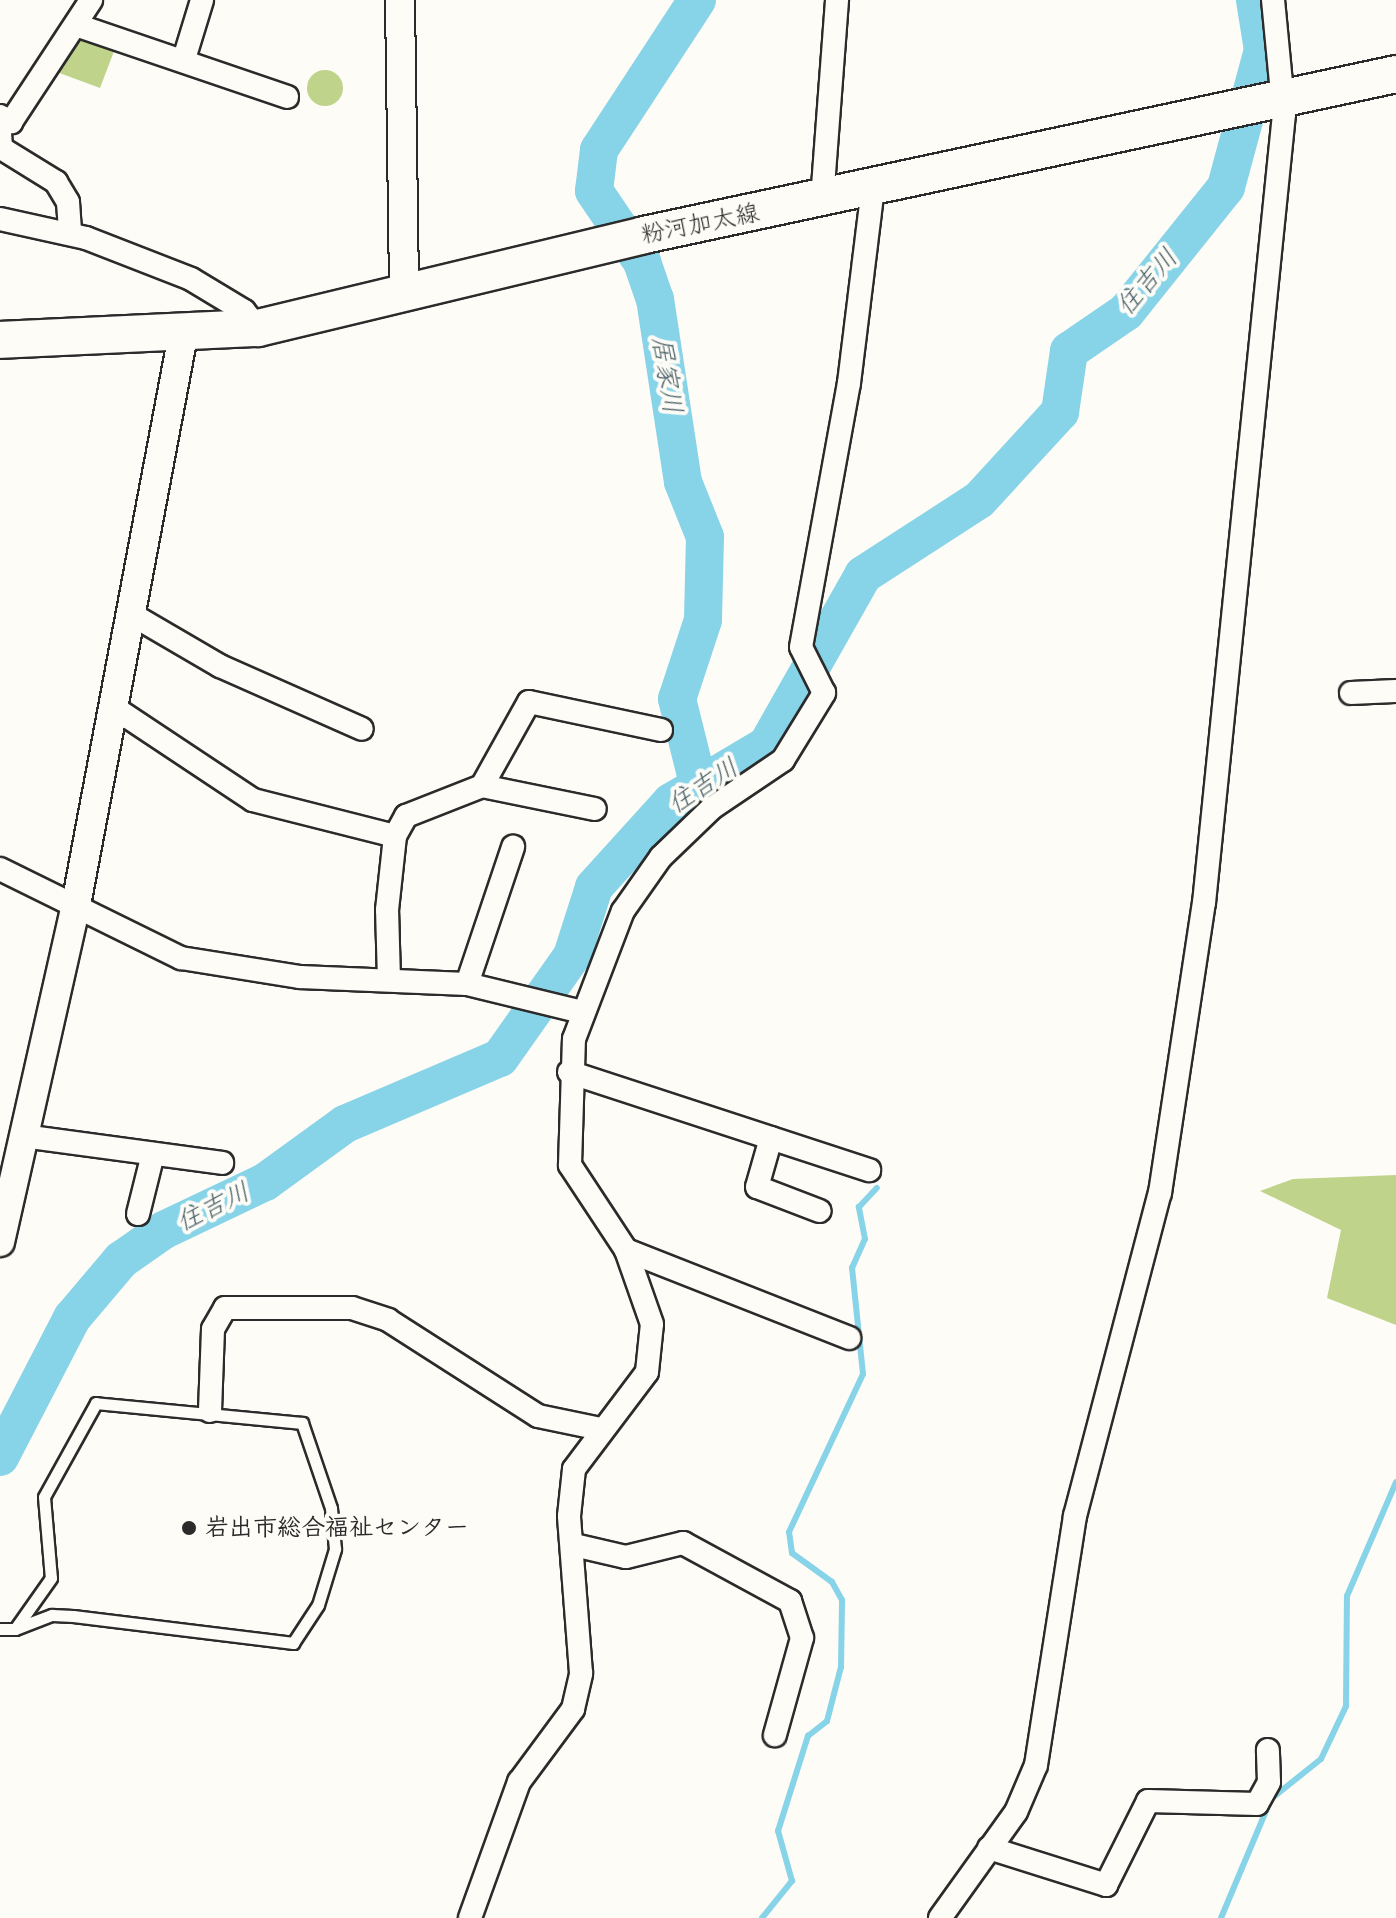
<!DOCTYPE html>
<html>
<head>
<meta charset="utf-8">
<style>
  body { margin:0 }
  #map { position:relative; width:1396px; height:1918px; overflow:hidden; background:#fdfcf7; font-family:Sriracha,"Klee One",sans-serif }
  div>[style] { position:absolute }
  .green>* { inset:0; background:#bfd48a }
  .round { border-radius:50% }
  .stream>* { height:6px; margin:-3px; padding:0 3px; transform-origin:3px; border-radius:3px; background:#87d3e8 }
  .river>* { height:38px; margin:-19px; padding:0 19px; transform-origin:19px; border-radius:19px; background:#87d3e8 }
  .roads { filter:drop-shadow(2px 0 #2b2b2b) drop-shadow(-2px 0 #2b2b2b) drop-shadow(0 2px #2b2b2b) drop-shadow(0 -2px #2b2b2b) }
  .service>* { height:11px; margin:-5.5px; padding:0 5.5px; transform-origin:5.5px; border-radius:5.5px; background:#fdfcf7 }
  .minor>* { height:22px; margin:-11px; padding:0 11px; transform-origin:11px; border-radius:11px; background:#fdfcf7 }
  .tertiary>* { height:28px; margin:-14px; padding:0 14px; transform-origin:14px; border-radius:14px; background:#fdfcf7 }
  .primary>* { height:36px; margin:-18px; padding:0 18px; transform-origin:18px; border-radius:18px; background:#fdfcf7 }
  .dots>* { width:22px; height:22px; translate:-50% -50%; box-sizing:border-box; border:4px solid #fdfcf7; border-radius:50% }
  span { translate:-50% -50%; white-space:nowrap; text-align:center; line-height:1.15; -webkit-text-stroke:8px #fdfcf7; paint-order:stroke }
  .street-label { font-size:24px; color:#2b2b2b }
  .poi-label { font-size:24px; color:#2b2b2b; font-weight:700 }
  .left { translate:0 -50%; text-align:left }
  .water-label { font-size:26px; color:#475d64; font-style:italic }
</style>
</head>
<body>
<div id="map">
  <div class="green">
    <i style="clip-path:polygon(79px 34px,116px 46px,100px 88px,54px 71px)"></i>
    <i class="round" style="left:307px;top:70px;width:36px;height:36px"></i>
    <i style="clip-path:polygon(1396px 1175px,1396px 1325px,1327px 1298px,1341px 1230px,1260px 1191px,1293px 1179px)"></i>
  </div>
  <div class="stream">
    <i style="left:762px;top:1918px;width:48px;rotate:-51deg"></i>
    <i style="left:792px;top:1881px;width:52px;rotate:-105.6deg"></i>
    <i style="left:778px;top:1831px;width:100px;rotate:-72.5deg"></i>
    <i style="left:808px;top:1736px;width:24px;rotate:-38deg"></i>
    <i style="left:827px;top:1721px;width:56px;rotate:-75.5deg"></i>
    <i style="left:841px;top:1667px;width:67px;rotate:-89.1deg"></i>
    <i style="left:842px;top:1600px;width:21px;rotate:-119deg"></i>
    <i style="left:832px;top:1582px;width:49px;rotate:-144.1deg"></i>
    <i style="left:792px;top:1553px;width:21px;rotate:-98deg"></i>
    <i style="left:789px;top:1532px;width:174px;rotate:-64.9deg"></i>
    <i style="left:863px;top:1374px;width:107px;rotate:-95.9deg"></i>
    <i style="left:852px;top:1268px;width:32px;rotate:-66deg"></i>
    <i style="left:865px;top:1239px;width:33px;rotate:-101deg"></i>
    <i style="left:859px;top:1207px;width:26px;rotate:-47deg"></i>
    <i style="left:1221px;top:1918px;width:129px;rotate:-67.2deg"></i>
    <i style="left:1271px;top:1799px;width:64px;rotate:-38.7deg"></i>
    <i style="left:1321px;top:1759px;width:59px;rotate:-64.7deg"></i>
    <i style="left:1346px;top:1706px;width:110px;rotate:-89.5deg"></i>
    <i style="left:1347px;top:1596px;width:124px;rotate:-66.7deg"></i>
  </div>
  <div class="river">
    <i style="left:697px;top:0;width:179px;rotate:123.2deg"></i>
    <i style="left:599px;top:150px;width:41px;rotate:97deg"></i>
    <i style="left:594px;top:191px;width:86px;rotate:55.9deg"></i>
    <i style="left:642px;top:262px;width:39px;rotate:71deg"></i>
    <i style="left:655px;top:299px;width:185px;rotate:81.3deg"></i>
    <i style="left:683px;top:482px;width:59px;rotate:68.2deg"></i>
    <i style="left:705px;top:537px;width:83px;rotate:91.4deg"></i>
    <i style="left:703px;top:620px;width:83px;rotate:108.2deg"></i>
    <i style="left:677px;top:699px;width:87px;rotate:76deg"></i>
    <i style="left:0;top:1457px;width:157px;rotate:-62.6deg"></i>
    <i style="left:72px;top:1318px;width:76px;rotate:-49.8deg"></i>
    <i style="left:121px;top:1260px;width:52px;rotate:-34.9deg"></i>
    <i style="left:164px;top:1230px;width:112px;rotate:-25.4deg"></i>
    <i style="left:265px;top:1182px;width:99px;rotate:-35.9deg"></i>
    <i style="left:345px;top:1124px;width:168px;rotate:-23.1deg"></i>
    <i style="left:500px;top:1058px;width:125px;rotate:-54.8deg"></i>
    <i style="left:572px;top:956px;width:72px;rotate:-72.3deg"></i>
    <i style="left:594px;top:887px;width:115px;rotate:-47.8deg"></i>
    <i style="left:671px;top:802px;width:112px;rotate:-30.7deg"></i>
    <i style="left:767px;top:745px;width:195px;rotate:-60.5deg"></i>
    <i style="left:863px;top:575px;width:138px;rotate:-32.9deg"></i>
    <i style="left:979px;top:500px;width:120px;rotate:-47.4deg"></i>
    <i style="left:1060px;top:412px;width:62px;rotate:-81.6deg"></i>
    <i style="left:1069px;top:351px;width:69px;rotate:-34.4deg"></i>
    <i style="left:1126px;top:312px;width:160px;rotate:-51.3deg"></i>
    <i style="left:1226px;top:187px;width:142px;rotate:-74.9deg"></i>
    <i style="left:1263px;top:50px;width:51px;rotate:-99.1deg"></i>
  </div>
  <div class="roads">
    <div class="service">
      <i style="left:0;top:1629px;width:15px"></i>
      <i style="left:15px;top:1629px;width:40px;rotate:-21deg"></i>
      <i style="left:52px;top:1615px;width:21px;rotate:3deg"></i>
      <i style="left:73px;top:1616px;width:222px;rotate:7deg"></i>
      <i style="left:293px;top:1643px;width:45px;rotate:-56.7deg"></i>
      <i style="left:318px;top:1605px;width:59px;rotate:-73.1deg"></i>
      <i style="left:335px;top:1549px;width:41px;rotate:-95.6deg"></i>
      <i style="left:331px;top:1508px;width:90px;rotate:-108.8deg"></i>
      <i style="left:302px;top:1423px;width:207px;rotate:-174.5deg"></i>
      <i style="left:96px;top:1403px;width:107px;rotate:119deg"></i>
      <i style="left:44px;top:1497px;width:81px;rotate:85.1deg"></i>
      <i style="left:51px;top:1578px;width:62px;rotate:125.2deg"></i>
    </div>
    <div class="minor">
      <i style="left:76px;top:25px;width:223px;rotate:18.8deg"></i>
      <i style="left:184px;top:59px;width:62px;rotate:-73deg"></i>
      <i style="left:0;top:116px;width:13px;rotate:29deg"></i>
      <i style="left:11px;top:122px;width:146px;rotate:-56.7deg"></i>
      <i style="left:0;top:133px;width:15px;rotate:86deg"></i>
      <i style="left:1px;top:148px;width:65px;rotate:31.7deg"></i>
      <i style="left:56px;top:182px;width:23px;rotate:59deg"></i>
      <i style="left:68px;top:202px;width:32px;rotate:86deg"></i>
      <i style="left:822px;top:200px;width:201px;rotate:-85.7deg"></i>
      <i style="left:0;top:219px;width:88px;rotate:12.5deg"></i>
      <i style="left:86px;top:238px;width:113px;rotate:21.3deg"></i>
      <i style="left:191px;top:279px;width:62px;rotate:31.1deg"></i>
      <i style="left:244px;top:311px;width:22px;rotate:51deg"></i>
      <i style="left:131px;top:614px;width:103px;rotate:30.3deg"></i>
      <i style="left:220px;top:666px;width:155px;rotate:23.9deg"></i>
      <i style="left:1351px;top:693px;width:45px;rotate:-2.5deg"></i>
      <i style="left:113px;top:707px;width:168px;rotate:33.6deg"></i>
      <i style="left:253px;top:800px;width:146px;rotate:14.2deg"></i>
      <i style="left:482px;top:786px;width:96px;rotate:-60.8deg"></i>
      <i style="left:529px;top:702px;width:135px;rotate:12deg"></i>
      <i style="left:0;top:869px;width:202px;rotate:26.2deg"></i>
      <i style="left:181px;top:958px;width:121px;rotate:9.1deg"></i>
      <i style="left:300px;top:977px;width:167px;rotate:2.4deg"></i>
      <i style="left:467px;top:984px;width:118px;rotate:13.7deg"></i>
      <i style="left:389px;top:980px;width:70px;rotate:-91.6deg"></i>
      <i style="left:387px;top:910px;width:74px;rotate:-83.8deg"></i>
      <i style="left:395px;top:836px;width:23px;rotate:-61deg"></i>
      <i style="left:406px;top:816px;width:82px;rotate:-21.5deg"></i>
      <i style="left:482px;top:786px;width:115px;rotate:11.5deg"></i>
      <i style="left:467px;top:984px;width:145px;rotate:-71.4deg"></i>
      <i style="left:569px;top:1072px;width:316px;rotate:18.1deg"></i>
      <i style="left:23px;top:1136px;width:201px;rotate:7.7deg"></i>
      <i style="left:771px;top:1138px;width:51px;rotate:105.9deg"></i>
      <i style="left:757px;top:1187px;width:67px;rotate:20.9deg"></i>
      <i style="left:138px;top:1214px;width:62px;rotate:-76deg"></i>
      <i style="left:626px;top:1250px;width:240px;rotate:21.5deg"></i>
      <i style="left:210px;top:1411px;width:82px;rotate:-87.9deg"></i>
      <i style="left:213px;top:1329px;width:24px;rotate:-60deg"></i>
      <i style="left:225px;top:1308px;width:127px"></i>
      <i style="left:352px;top:1308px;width:38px;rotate:18deg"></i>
      <i style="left:388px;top:1320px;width:178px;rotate:32.6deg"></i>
      <i style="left:538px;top:1416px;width:64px;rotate:11.7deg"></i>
      <i style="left:574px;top:1545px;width:53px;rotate:13deg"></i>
      <i style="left:626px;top:1557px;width:59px;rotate:-13.8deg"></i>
      <i style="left:683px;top:1543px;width:122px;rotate:28.5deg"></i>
      <i style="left:790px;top:1601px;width:39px;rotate:72deg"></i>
      <i style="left:802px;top:1638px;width:101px;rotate:105.6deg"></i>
      <i style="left:989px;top:1848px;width:123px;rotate:17.5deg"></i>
      <i style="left:1106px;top:1885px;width:94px;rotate:-63.4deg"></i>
      <i style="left:1148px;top:1801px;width:109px;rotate:1.6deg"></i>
      <i style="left:1257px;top:1804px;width:25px;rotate:-61deg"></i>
      <i style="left:1269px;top:1782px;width:32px;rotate:-92deg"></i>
      <i style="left:470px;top:1918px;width:145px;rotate:-70.2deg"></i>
      <i style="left:519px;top:1782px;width:91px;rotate:-53.5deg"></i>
      <i style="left:573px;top:1709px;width:37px;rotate:-77deg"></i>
      <i style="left:581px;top:1673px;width:157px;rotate:-94.4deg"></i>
      <i style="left:569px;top:1516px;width:47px;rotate:-83.9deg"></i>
      <i style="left:574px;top:1469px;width:121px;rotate:-53deg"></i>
      <i style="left:647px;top:1372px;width:48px;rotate:-84.1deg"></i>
      <i style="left:652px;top:1324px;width:78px;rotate:-109.4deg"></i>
      <i style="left:626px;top:1250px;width:102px;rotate:-123.4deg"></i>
      <i style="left:570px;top:1165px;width:126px;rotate:-88.2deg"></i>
      <i style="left:574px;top:1039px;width:137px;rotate:-69.1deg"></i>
      <i style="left:623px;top:911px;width:66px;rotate:-54.9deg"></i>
      <i style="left:661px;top:857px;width:71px;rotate:-43.9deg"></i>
      <i style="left:712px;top:808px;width:86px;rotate:-34.1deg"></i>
      <i style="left:783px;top:760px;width:79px;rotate:-58.5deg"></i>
      <i style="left:824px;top:693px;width:51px;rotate:-116.6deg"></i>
      <i style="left:801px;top:647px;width:268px;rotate:-79.7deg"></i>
      <i style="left:849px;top:383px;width:196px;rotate:-83deg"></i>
      <i style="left:940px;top:1918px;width:130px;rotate:-54.4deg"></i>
      <i style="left:1016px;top:1812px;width:51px;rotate:-66.9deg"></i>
      <i style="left:1036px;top:1765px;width:252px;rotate:-81.1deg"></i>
      <i style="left:1075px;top:1516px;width:334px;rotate:-75.3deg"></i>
      <i style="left:1160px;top:1193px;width:293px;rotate:-81.4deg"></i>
      <i style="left:1204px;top:903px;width:793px;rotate:-84.21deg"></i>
      <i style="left:1284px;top:114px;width:115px;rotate:-95.5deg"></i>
    </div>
    <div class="tertiary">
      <i style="left:400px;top:0;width:292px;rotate:89.2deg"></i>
      <i style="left:0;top:1242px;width:340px;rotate:-77.3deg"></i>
      <i style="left:75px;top:910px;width:585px;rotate:-79.36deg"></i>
    </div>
    <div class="primary">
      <i style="left:0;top:340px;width:258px;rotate:-2.7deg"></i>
      <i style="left:258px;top:328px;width:397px;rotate:-13.5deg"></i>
      <i style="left:644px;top:235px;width:769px;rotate:-12.08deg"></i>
    </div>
  </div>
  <div class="dots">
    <i style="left:189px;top:1528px;background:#2b2b2b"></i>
  </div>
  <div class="street-label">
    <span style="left:700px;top:224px;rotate:-11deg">粉河加太線</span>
  </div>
  <div class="poi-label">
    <span class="left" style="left:205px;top:1528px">岩出市総合福祉センター</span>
  </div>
  <div class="water-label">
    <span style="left:1147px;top:282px;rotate:-49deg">住吉川</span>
    <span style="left:667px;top:375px;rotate:81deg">居家川</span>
    <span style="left:703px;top:786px;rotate:-33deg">住吉川</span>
    <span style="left:213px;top:1207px;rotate:-26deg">住吉川</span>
  </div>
</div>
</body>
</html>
